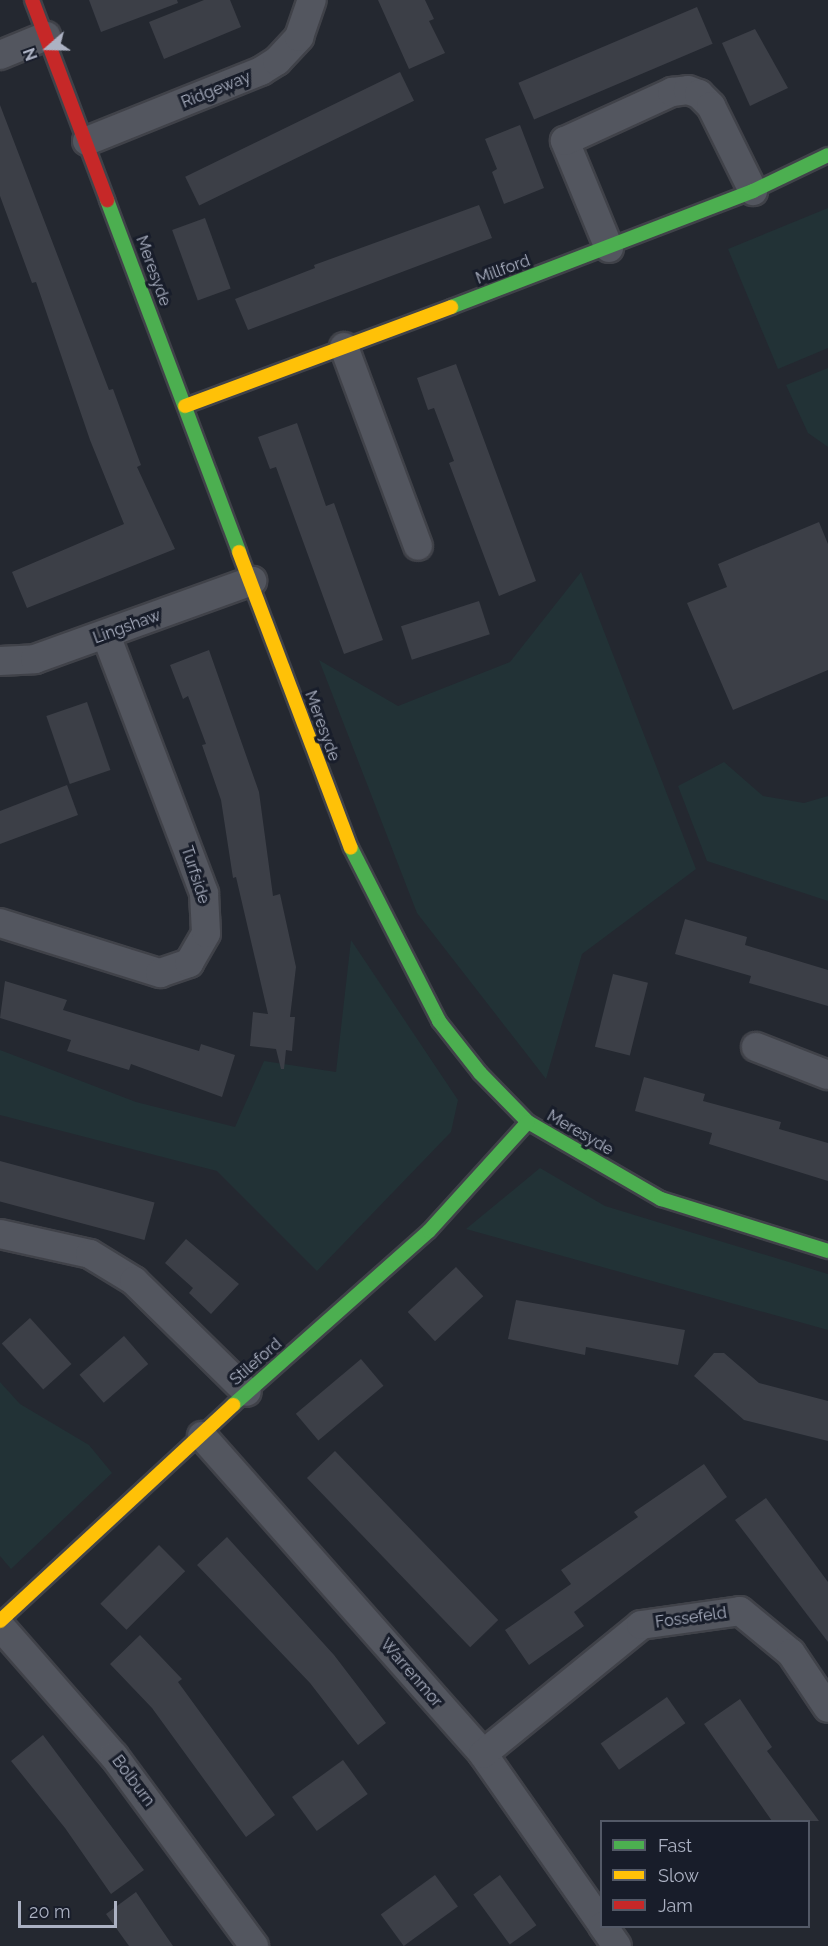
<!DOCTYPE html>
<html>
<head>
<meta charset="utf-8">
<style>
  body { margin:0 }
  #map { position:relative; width:828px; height:1946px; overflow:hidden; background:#242830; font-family:Raleway,sans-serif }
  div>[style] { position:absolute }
  .green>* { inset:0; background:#223236 }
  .building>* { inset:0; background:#3c3f47; transform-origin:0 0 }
  .roads { filter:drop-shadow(2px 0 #404249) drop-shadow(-2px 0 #404249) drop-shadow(0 2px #404249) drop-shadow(0 -2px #404249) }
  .street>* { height:28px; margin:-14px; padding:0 14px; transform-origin:14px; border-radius:14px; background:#53565f }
  .fast>* { height:14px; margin:-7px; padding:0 7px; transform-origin:7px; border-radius:7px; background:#4caf50 }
  .slow>* { height:14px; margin:-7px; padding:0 7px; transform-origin:7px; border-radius:7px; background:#ffc107 }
  .jam>* { height:14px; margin:-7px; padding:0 7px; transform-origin:7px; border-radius:7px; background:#c62828 }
  span { translate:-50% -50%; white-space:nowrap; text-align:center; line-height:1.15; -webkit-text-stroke:6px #181d2a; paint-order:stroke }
  .street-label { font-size:16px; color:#acb2c3 }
  .legend { position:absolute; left:600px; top:1820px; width:210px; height:108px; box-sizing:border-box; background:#181d2a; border:2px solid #535967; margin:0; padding:8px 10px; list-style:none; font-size:18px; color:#acb2c3 }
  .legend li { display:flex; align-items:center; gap:12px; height:30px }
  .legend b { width:30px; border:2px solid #535967 }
  .north { position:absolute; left:18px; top:18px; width:60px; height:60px; -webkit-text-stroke:4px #181d2a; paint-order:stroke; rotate:250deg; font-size:16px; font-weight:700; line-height:24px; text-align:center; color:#acb2c3 }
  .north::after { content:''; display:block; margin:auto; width:21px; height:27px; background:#acb2c3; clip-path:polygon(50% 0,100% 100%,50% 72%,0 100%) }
  .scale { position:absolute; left:18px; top:1901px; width:99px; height:27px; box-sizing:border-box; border:3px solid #acb2c3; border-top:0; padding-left:8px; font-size:18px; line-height:21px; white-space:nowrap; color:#acb2c3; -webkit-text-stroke:4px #181d2a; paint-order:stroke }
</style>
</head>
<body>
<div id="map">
  <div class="green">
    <i style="clip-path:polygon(828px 208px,828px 348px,778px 369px,728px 249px)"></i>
    <i style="clip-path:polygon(828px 368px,828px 447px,808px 433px,786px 385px)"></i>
    <i style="clip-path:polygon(581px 572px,696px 869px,582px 954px,546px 1079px,417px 913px,319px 660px,398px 706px,510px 662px)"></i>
    <i style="clip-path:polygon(724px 762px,763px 796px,804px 803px,828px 796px,828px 901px,707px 861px,678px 786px)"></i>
    <i style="clip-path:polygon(351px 940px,458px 1100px,451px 1132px,317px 1271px,217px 1171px,0 1115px,0 1050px,136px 1102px,235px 1127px,264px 1061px,336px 1072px)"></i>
    <i style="clip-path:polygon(540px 1168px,605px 1206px,828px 1274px,828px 1330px,466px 1229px)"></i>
    <i style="clip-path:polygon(0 1382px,20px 1404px,89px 1445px,112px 1473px,11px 1569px,0 1556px)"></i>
  </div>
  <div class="building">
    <i style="clip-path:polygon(89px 0,177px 0,178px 3px,101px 32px)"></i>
    <i style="clip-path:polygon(204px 0,230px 0,241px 27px,164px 59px,149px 22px)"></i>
    <i style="clip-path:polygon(378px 0,425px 0,434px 19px,429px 21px,445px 53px,409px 69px)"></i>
    <i style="left:697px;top:7px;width:40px;height:194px;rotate:67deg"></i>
    <i style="clip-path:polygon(755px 29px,788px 88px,750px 106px,722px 43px)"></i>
    <i style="left:400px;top:72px;width:32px;height:239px;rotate:64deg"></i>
    <i style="clip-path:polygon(0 105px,109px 390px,113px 389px,141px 465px,137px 467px,175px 549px,27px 608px,12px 572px,124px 524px,90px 440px,36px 282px,32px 283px,0 196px)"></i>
    <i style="clip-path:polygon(520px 125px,544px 188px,504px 204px,492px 172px,497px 169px,485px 139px)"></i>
    <i style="clip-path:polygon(479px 205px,492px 238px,248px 330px,235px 299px,315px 268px,314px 265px)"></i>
    <i style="left:205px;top:218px;width:75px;height:35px;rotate:70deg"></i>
    <i style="clip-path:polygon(456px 364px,536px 581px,499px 596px,449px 463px,454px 461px,434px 408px,428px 410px,417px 378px)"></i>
    <i style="clip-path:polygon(297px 423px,326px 506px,334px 503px,383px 640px,344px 654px,276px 467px,270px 469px,258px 437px)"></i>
    <i style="clip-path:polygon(819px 522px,828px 544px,828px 670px,733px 710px,687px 603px,727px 587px,718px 564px)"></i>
    <i style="left:479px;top:601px;width:35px;height:82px;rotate:72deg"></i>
    <i style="clip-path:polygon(209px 650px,259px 792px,273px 896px,280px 894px,296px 967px,290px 1017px,295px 1017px,292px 1051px,286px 1050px,284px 1069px,281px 1069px,276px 1049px,250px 1046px,253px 1012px,268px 1014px,236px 877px,233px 878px,221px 800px,202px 745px,206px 744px,188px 696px,183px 699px,170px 665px)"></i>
    <i style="left:87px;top:702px;width:72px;height:43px;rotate:71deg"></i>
    <i style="clip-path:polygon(67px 785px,78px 815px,0 844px,0 811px)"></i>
    <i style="clip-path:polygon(685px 919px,747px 937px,745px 945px,828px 970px,828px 1006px,749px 983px,751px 976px,675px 954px)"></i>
    <i style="left:613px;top:974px;width:36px;height:75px;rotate:14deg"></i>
    <i style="clip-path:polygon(5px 981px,67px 1000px,63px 1010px,199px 1051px,201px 1044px,235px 1055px,222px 1097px,131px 1064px,129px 1070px,67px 1051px,71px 1040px,0 1018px)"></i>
    <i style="clip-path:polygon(644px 1077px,705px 1094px,703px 1101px,781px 1122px,779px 1129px,828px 1143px,828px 1181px,709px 1144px,712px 1133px,635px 1111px)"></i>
    <i style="left:0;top:1161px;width:160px;height:39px;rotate:15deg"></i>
    <i style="clip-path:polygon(186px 1239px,239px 1284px,211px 1314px,189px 1293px,193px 1288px,165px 1263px)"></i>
    <i style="left:456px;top:1267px;width:40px;height:66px;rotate:47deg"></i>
    <i style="clip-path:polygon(516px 1300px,685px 1330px,678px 1365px,586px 1347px,585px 1355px,508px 1339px)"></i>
    <i style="left:30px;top:1318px;width:62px;height:38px;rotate:48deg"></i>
    <i style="left:124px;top:1336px;width:37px;height:59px;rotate:49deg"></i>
    <i style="clip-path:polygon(714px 1353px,724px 1353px,759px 1383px,828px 1401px,828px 1441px,744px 1420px,694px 1376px)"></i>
    <i style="left:361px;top:1359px;width:35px;height:85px;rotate:50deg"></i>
    <i style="left:335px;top:1451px;width:235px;height:39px;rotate:46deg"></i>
    <i style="clip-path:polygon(704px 1464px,727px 1497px,574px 1612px,584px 1626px,529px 1665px,505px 1630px,571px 1584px,561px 1570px,638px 1517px,634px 1512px)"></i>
    <i style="clip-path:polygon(766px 1498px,828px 1582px,828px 1642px,735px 1520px)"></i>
    <i style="clip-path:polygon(227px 1537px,334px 1655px,386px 1723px,358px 1745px,310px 1683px,197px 1565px)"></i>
    <i style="left:159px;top:1545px;width:37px;height:83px;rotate:45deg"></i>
    <i style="clip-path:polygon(140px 1635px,182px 1679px,178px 1682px,275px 1815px,246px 1837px,152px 1708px,110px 1664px)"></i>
    <i style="left:667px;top:1697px;width:32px;height:81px;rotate:55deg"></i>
    <i style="clip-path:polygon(740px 1699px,772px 1747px,767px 1751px,819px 1821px,772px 1821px,704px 1724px)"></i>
    <i style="clip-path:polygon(43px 1735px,144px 1870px,111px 1894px,65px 1828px,11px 1761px)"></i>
    <i style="left:343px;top:1760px;width:42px;height:63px;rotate:54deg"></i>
    <i style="left:435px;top:1875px;width:39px;height:67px;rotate:54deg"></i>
    <i style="left:500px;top:1875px;width:62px;height:33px;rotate:54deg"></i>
    <i style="clip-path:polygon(136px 1892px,155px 1920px,173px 1946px,129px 1946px,106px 1914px)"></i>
  </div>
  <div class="roads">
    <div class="street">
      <i style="left:0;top:55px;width:50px;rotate:-22.4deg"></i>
      <i style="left:87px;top:141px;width:188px;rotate:-21.9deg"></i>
      <i style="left:261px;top:71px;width:19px;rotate:-32deg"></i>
      <i style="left:277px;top:61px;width:33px;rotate:-47deg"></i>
      <i style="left:299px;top:37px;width:39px;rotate:-71deg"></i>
      <i style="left:609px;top:248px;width:116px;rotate:-112.4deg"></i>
      <i style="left:565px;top:141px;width:118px;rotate:-24.6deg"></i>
      <i style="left:672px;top:92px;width:16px;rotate:-7deg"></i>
      <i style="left:688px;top:90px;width:12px;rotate:20deg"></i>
      <i style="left:699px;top:94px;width:17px;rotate:45deg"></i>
      <i style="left:711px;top:106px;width:95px;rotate:63.7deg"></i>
      <i style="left:344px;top:347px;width:212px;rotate:69.6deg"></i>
      <i style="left:0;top:661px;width:35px;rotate:-3deg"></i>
      <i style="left:35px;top:659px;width:231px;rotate:-19.8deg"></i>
      <i style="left:0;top:923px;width:168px;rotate:17.4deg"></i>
      <i style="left:160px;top:973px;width:31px;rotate:-19deg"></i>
      <i style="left:189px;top:963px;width:34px;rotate:-60deg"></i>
      <i style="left:206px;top:933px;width:40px;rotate:-92.9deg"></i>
      <i style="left:204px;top:893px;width:276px;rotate:-110.8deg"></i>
      <i style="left:756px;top:1047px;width:77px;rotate:21.3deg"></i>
      <i style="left:0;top:1234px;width:92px;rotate:12.5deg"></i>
      <i style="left:90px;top:1254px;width:52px;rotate:31.5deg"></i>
      <i style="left:134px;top:1281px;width:158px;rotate:44.5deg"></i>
      <i style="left:202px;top:1436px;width:424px;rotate:48.5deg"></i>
      <i style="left:483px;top:1754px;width:208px;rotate:55deg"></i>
      <i style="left:0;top:1626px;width:173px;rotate:48.8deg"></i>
      <i style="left:114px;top:1756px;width:236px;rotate:53.6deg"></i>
      <i style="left:483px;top:1754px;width:204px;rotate:-39.2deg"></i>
      <i style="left:641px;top:1625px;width:100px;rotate:-8deg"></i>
      <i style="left:740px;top:1611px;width:66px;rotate:39.5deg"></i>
      <i style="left:791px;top:1653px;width:66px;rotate:56.1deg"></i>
      <i style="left:603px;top:1926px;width:24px;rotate:55deg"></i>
    </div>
    <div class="fast">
      <i style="left:107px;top:200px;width:376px;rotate:69.4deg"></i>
      <i style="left:451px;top:307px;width:324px;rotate:-21deg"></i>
      <i style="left:753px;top:191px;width:83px;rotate:-25.6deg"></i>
      <i style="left:351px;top:848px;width:194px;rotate:63deg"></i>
      <i style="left:439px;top:1021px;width:66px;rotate:51.7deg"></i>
      <i style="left:480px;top:1073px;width:69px;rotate:45.6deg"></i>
      <i style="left:528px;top:1122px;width:154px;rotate:30.1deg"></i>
      <i style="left:661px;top:1199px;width:175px;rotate:17.3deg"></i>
      <i style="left:233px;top:1405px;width:262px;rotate:-41.6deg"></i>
      <i style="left:429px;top:1231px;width:147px;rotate:-47.8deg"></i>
    </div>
    <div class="slow">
      <i style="left:185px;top:406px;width:284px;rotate:-20.4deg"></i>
      <i style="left:239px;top:552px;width:316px;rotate:69.3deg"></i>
      <i style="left:0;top:1621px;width:318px;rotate:-42.8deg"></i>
    </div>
    <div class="jam">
      <i style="left:32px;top:0;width:214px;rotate:69.4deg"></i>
    </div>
  </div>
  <div class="street-label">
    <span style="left:216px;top:90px;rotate:-22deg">Ridgeway</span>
    <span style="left:503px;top:270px;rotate:-20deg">Millford</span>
    <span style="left:153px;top:271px;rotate:70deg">Meresyde</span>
    <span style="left:127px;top:627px;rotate:-20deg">Lingshaw</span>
    <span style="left:322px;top:726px;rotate:70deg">Meresyde</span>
    <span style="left:195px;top:875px;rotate:72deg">Turfside</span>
    <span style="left:580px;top:1133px;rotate:30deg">Meresyde</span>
    <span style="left:256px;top:1362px;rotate:-41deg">Stileford</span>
    <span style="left:691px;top:1618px;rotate:-8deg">Fossefeld</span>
    <span style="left:411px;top:1673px;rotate:49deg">Warrenmor</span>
    <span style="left:133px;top:1781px;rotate:53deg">Bolburn</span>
  </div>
  <ul class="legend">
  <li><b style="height:8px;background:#4caf50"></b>Fast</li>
  <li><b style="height:8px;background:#ffc107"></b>Slow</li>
  <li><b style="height:8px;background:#c62828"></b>Jam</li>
  </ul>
  <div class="north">N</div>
  <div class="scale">20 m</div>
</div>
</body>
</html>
